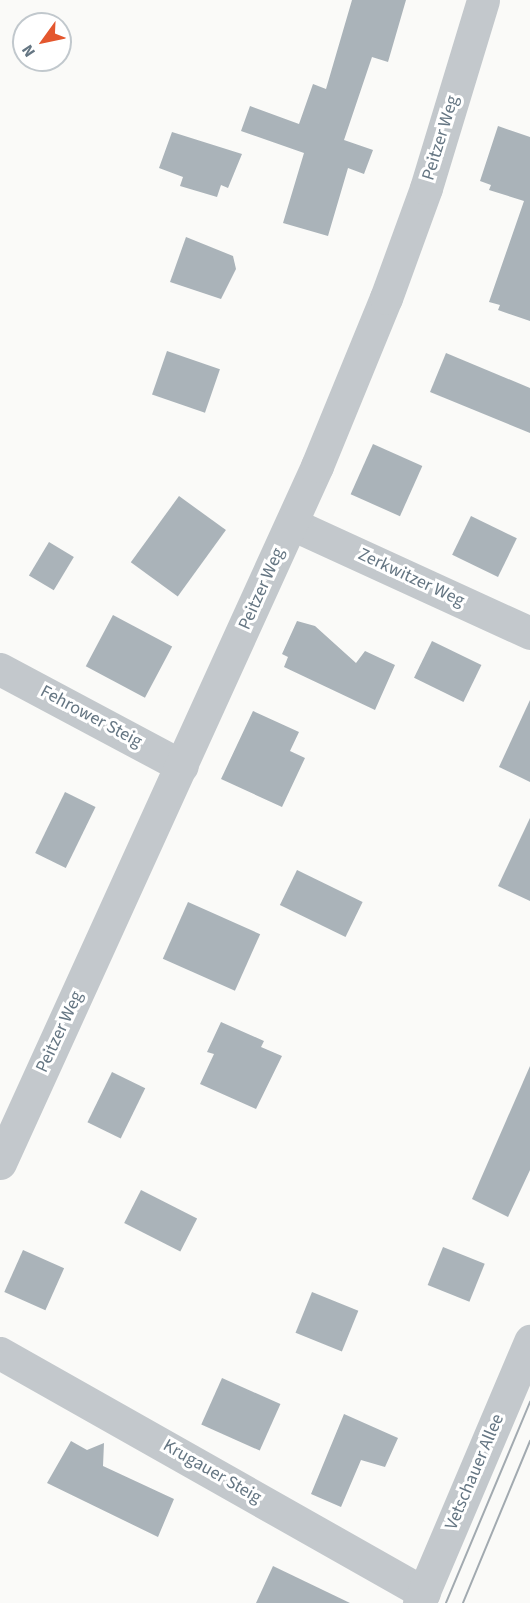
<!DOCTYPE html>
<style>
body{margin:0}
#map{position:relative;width:530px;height:1603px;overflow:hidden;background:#fafaf8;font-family:"Source Sans 3",sans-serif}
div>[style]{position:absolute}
.building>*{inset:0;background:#aab3b9;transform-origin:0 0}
.minor>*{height:33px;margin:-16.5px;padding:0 16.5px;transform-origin:16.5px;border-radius:16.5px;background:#c3c8cc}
.tram>*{height:1.5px;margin:-0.75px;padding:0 0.75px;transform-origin:0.75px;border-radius:0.75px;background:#a2aab0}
span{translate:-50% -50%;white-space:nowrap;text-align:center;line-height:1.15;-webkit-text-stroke:6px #fff;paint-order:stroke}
.street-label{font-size:18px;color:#657683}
.north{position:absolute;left:12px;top:12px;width:60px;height:60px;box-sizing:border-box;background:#fff;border:2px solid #c1c8cd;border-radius:50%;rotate:237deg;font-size:16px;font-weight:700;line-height:24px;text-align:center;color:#657683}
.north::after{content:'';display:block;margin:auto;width:21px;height:27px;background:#e4572e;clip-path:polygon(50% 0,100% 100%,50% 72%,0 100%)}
</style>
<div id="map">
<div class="building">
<i style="clip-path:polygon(352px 0,406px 0,388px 62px,372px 57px,344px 140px,373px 150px,364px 174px,348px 168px,328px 236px,283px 223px,304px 153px,241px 131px,250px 106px,299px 124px,313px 84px,326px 89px)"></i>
<i style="clip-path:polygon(498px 126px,530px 137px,530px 321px,498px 310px,500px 305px,489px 302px,524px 201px,489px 190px,491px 185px,480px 181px)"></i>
<i style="clip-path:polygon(172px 132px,242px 154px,228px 188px,221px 185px,217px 197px,180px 186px,183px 177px,159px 168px)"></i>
<i style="clip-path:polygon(186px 237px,233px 256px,236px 269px,221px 299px,170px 282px)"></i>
<i style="left:167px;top:351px;width:56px;height:46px;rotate:19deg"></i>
<i style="clip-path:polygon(446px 353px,530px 388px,530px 433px,430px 392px)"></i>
<i style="left:373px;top:444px;width:54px;height:55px;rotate:24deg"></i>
<i style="left:179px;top:496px;width:58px;height:82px;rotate:36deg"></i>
<i style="left:471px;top:516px;width:51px;height:43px;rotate:26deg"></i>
<i style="left:49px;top:542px;width:29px;height:39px;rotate:31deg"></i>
<i style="left:113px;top:615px;width:67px;height:58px;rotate:28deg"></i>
<i style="clip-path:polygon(297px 621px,315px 626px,356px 663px,365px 651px,395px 665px,375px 710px,284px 667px,288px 657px,282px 654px)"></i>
<i style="left:432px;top:641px;width:55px;height:41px;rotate:26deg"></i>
<i style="clip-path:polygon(530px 700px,530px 782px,499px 767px)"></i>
<i style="clip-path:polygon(253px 711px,299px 732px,290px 751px,305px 758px,282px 807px,221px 779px)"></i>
<i style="left:65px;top:792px;width:34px;height:68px;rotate:26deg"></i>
<i style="clip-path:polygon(530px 818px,530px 901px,498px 886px)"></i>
<i style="left:297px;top:870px;width:73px;height:39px;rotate:26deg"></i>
<i style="left:188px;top:902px;width:79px;height:62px;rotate:24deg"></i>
<i style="clip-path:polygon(221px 1022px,264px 1041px,261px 1047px,282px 1056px,256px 1109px,200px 1084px,214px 1054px,207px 1052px)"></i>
<i style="clip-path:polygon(530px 1066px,530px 1170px,508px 1217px,472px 1199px)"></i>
<i style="left:112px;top:1072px;width:37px;height:56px;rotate:26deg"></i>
<i style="left:141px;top:1190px;width:63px;height:37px;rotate:27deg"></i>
<i style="left:443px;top:1247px;width:45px;height:41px;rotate:22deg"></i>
<i style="left:23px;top:1250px;width:45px;height:46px;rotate:24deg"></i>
<i style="left:312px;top:1292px;width:50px;height:44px;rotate:22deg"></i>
<i style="left:222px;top:1378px;width:64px;height:51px;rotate:24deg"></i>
<i style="clip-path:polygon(344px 1414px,398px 1438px,385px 1467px,361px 1460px,341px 1507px,311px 1494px)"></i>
<i style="clip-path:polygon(71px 1441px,87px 1450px,104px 1443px,103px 1466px,174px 1499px,158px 1537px,47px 1483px)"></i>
<i style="clip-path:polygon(273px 1566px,350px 1603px,256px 1603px)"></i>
</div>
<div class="minor">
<i style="left:292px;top:524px;width:262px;rotate:24.6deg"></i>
<i style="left:0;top:669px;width:206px;rotate:28.1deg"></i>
<i style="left:0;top:1163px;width:766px;rotate:-65.54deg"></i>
<i style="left:317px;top:466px;width:182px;rotate:-67.7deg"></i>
<i style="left:386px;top:298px;width:117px;rotate:-70deg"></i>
<i style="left:426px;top:188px;width:196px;rotate:-73.1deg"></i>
<i style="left:0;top:1353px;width:487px;rotate:29.5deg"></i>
<i style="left:419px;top:1603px;width:285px;rotate:-67deg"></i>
</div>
<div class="tram">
<i style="left:446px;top:1603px;width:218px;rotate:-67.3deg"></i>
<i style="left:463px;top:1603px;width:175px;rotate:-67.5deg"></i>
</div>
<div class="street-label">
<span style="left:441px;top:138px;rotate:-73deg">Peitzer Weg</span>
<span style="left:411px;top:578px;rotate:25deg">Zerkwitzer Weg</span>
<span style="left:262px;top:589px;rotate:-66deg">Peitzer Weg</span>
<span style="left:91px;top:717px;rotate:28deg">Fehrower Steig</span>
<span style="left:60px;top:1032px;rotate:-65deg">Peitzer Weg</span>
<span style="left:212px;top:1472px;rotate:30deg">Krugauer Steig</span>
<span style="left:475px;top:1472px;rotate:-67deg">Vetschauer Allee</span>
</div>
<div class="north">N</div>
</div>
